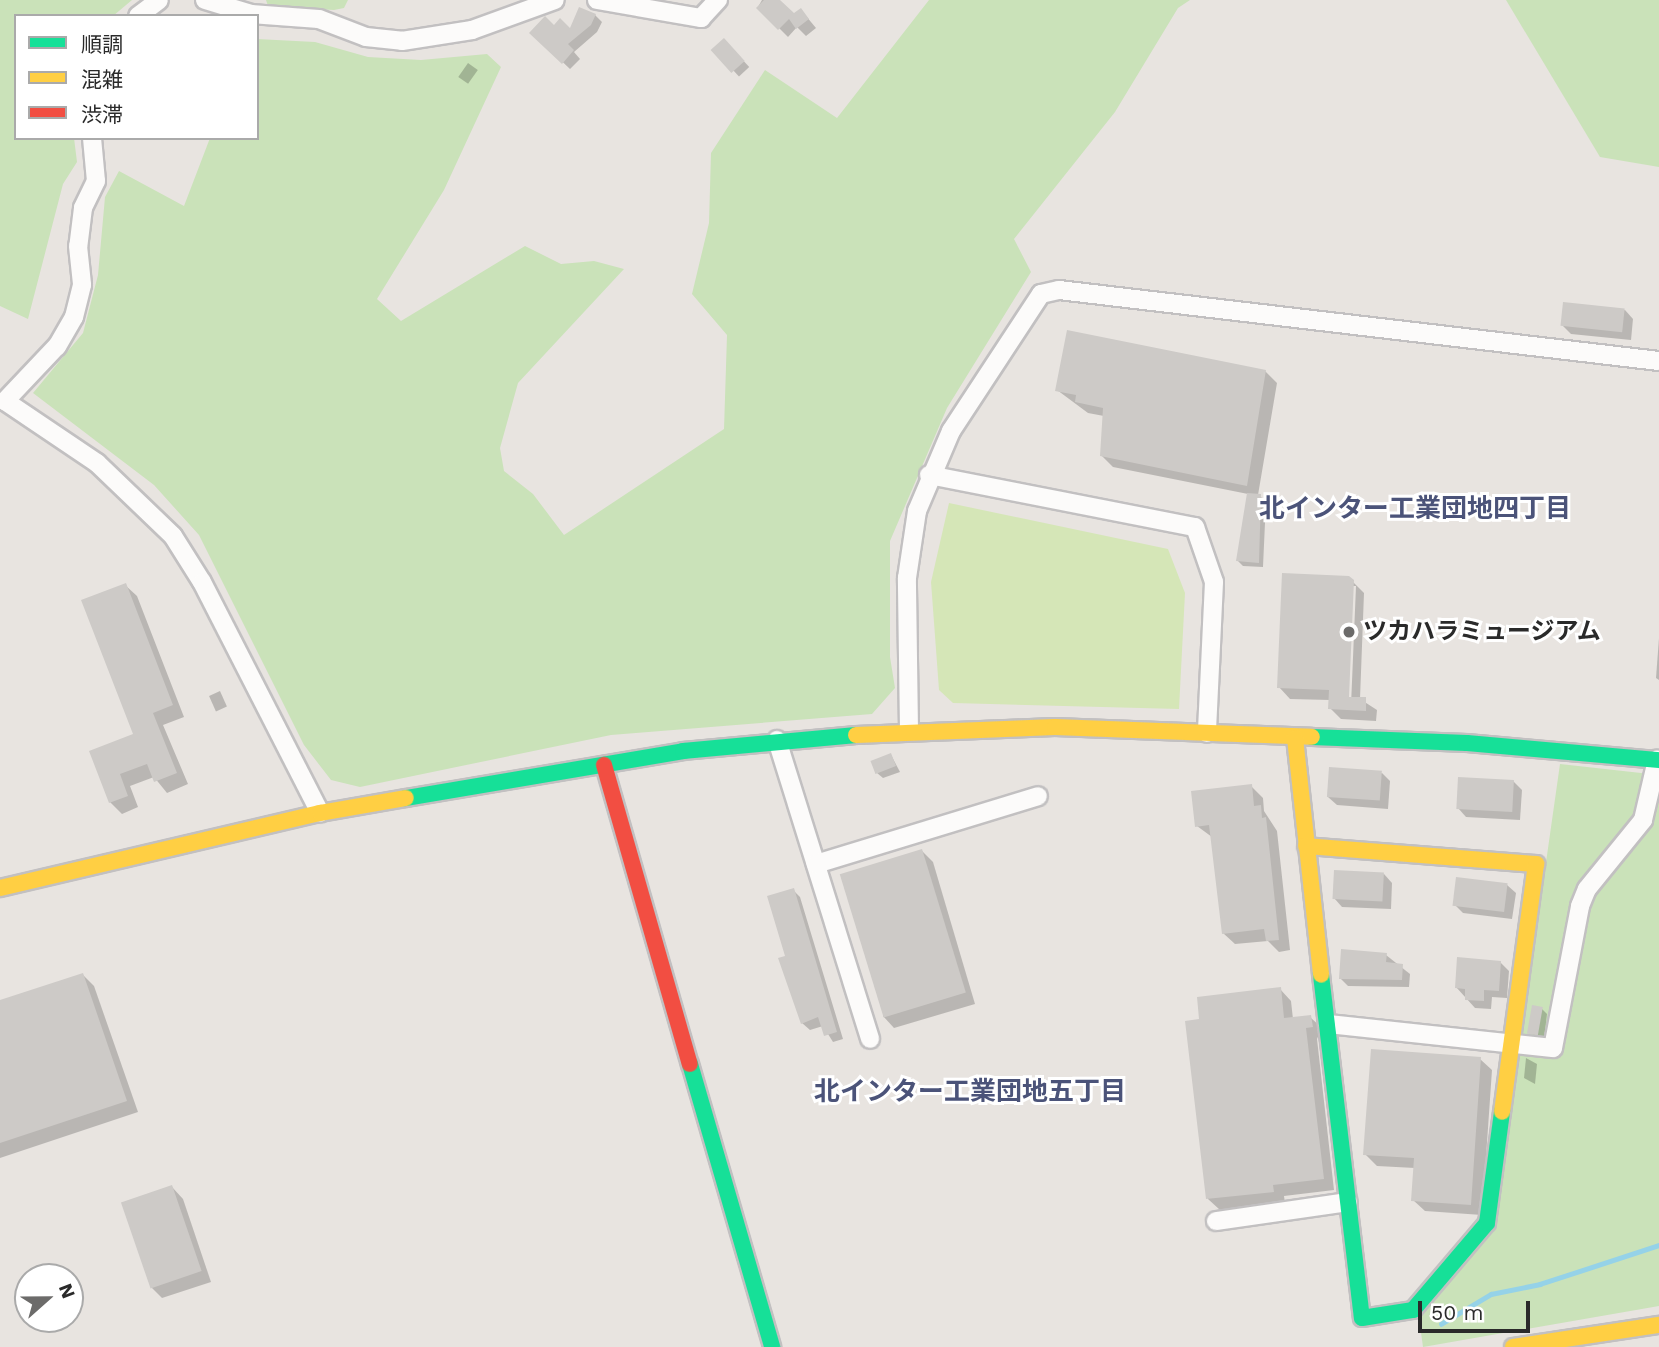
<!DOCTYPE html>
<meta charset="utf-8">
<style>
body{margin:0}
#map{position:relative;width:1659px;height:1347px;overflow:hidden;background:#e8e4e0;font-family:"Work Sans","Noto Sans JP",sans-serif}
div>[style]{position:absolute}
.green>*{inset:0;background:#cae2b9}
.pitch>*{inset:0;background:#d5e6b7}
.shadow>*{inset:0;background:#0003;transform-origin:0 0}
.stream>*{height:4.5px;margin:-2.25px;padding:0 2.25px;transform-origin:2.25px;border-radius:2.25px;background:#95d2e8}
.building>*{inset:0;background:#cdcac7;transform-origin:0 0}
.roads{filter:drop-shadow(2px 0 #c2c0c1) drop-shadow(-2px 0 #c2c0c1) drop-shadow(0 2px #c2c0c1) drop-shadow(0 -2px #c2c0c1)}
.street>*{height:18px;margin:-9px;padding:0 9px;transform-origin:9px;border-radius:9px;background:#fcfbfa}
.fast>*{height:16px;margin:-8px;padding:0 8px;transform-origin:8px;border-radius:8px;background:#16e098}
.slow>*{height:16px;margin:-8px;padding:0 8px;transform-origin:8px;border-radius:8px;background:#ffcf43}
.jam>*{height:16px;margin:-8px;padding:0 8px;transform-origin:8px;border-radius:8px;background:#f24e42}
.dots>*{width:19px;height:19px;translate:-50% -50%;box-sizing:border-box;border:4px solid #fff;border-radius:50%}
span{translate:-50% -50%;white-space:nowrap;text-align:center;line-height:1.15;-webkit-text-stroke:6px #fff;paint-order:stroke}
.poi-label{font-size:24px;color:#2a2a2a;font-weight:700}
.left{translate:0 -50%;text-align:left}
.neighbourhood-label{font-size:26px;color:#4b5379;font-weight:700}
.legend{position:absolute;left:14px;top:14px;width:245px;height:126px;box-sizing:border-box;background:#fff;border:2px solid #aaa;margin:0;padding:9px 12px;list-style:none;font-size:21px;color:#2a2a2a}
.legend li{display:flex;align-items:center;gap:14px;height:35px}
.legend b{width:35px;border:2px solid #aaa}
.north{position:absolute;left:14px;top:1263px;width:70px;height:70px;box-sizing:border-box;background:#fff;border:2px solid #aaa;border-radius:50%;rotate:69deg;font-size:19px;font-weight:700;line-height:28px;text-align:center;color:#2a2a2a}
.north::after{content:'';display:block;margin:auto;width:24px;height:32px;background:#6c6b6a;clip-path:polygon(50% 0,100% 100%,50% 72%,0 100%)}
.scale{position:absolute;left:1418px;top:1301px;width:112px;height:32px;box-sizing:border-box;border:4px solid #2a2a2a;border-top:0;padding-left:9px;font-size:21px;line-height:24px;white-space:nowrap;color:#2a2a2a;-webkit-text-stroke:5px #fff;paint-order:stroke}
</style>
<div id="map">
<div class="green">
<i style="clip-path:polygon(0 0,132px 0,113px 16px,16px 16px,16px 138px,74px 138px,77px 162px,63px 184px,28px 319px,0 306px)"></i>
<i style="clip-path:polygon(266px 0,348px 0,344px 8px,334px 10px,268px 6px)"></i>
<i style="clip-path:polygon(929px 0,1190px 0,1178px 8px,1115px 112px,1014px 239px,1031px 272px,947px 408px,890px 541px,890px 657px,895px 688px,872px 714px,611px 735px,360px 787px,331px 780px,304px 745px,199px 535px,154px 485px,33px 393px,83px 333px,98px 275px,105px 197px,119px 171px,184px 206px,210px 138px,257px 138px,257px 39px,315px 42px,368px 57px,421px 60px,487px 54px,501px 67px,444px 190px,377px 299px,401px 321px,525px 246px,561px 264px,594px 261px,624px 269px,518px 383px,500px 448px,504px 471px,533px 494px,564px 535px,724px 429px,727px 335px,692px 294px,709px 223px,711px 153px,765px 70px,837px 118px)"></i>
<i style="clip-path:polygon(1506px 0,1659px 0,1659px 167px,1600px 157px)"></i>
<i style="clip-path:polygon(1560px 764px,1659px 775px,1659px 1306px,1423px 1347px,1419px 1318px,1494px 1227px)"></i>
</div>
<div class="pitch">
<i style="clip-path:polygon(949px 503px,1168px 549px,1185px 593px,1179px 709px,953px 703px,939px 690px,931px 582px)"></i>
</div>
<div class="shadow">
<i style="clip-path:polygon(762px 0,778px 0,794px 16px,801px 10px,816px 28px,806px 36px,797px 27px,788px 37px,758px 7px)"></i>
<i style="clip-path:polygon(595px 15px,602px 22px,597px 32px,574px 52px,580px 59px,570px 69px,532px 33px,554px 27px,571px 31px)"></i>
<i style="left:724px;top:40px;width:37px;height:14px;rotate:47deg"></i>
<i style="left:468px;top:63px;width:12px;height:17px;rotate:35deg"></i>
<i style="clip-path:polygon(1625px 310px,1633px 319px,1631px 340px,1571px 334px,1563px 326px)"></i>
<i style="clip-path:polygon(1265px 371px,1277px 383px,1258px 495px,1266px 501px,1263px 567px,1243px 566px,1238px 561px,1248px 494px,1113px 467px,1102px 456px,1104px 416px,1088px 413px,1057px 390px)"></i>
<i style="clip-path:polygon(evenodd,1348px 577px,1364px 593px,1360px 699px,1377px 710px,1376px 721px,1341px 719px,1330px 708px,1330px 700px,1290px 699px,1279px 687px,1348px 577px,1352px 586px,1356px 586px,1351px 705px,1347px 705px,1352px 586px)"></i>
<i style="clip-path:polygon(125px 585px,137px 596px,184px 717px,163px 725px,188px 784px,167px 793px,154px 777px,130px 786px,138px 807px,122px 814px,110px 802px,92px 752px,136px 735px)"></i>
<i style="clip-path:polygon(1659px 638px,1659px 680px,1656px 678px)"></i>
<i style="left:220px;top:691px;width:17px;height:12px;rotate:66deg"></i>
<i style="clip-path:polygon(891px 755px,900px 772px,883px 778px,877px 773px)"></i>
<i style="clip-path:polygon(1382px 773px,1390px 781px,1388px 809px,1337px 805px,1328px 797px)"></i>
<i style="clip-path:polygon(1513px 781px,1522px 790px,1520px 820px,1466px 817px,1458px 808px)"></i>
<i style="clip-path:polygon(1251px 786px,1263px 798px,1264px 811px,1277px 831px,1290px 950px,1279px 952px,1268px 941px,1235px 944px,1223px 933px,1212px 837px,1197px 826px)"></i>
<i style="clip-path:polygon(922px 851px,933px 862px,975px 1004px,894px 1028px,883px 1016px)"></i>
<i style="clip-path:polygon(1384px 874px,1392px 883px,1391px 909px,1342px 907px,1334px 898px)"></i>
<i style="clip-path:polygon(1507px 885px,1516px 893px,1512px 919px,1463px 913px,1455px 905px)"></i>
<i style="clip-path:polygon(793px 890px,800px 897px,843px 1039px,833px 1042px,823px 1026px,810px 1030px,802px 1023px,787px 957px)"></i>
<i style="clip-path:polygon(1386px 955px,1410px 974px,1409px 987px,1348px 986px,1340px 978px)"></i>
<i style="clip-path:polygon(1500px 962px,1509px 971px,1507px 998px,1492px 997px,1491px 1009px,1475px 1008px,1456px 987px)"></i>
<i style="clip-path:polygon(83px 975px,94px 986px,138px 1112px,0 1158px,0 1002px)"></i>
<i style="clip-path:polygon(1280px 989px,1291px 1001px,1293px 1019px,1310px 1017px,1322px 1028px,1317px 1039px,1334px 1190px,1284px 1196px,1285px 1203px,1220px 1210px,1208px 1199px,1201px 1021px)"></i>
<i style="clip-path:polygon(1542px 1009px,1547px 1014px,1544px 1039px,1530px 1033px)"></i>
<i style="clip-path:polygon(1526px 1058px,1537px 1064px,1535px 1084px,1524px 1078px)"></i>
<i style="clip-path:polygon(1480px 1059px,1492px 1070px,1482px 1215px,1425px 1211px,1413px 1200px,1415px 1168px,1377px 1166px,1365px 1154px)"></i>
<i style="clip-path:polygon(172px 1187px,183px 1199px,211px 1282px,162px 1298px,151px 1287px)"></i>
</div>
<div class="stream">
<i style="left:1441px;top:1324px;width:58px;rotate:-31deg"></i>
<i style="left:1491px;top:1294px;width:50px;rotate:-11.5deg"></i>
<i style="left:1540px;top:1284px;width:125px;rotate:-18.1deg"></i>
</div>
<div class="building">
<i style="clip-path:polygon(764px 0,780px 0,794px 13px,801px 8px,809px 19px,796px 29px,789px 19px,778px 30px,756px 8px)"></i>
<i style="clip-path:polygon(579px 7px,596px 14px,591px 25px,568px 44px,574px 50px,562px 64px,529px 33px,545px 16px,554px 25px,560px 18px,570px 28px)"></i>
<i style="left:724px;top:38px;width:31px;height:18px;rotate:48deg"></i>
<i style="left:1563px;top:302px;width:62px;height:24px;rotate:6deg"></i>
<i style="clip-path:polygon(1067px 330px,1266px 370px,1247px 486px,1100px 456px,1103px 408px,1075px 402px,1076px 395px,1055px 391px)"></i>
<i style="clip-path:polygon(1247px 493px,1261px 494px,1259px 563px,1236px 561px)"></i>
<i style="clip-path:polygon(1282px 573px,1349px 576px,1354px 580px,1349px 697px,1366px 697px,1366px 711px,1328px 709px,1329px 690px,1277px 688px)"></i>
<i style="clip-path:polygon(126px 583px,173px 705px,153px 713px,177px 773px,154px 782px,147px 764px,120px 774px,128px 796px,109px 803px,89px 751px,133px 734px,81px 600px)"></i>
<i style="left:891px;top:753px;width:14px;height:22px;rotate:69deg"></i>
<i style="left:1329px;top:767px;width:53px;height:30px;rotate:4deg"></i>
<i style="left:1458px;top:777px;width:56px;height:32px;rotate:3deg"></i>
<i style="clip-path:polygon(1252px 784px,1254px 806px,1261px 805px,1262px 818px,1266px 817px,1279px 940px,1266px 941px,1264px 929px,1222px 934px,1209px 825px,1195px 827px,1191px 791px)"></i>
<i style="left:922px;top:849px;width:150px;height:86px;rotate:73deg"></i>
<i style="left:1334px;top:870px;width:50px;height:29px;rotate:3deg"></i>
<i style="left:1456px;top:877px;width:52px;height:29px;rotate:7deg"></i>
<i style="clip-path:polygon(794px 888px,837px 1032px,824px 1036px,818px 1017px,801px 1024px,778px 958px,785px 956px,767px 896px)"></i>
<i style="clip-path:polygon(1341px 949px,1387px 953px,1386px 962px,1403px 964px,1402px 980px,1339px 979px)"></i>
<i style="clip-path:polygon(1457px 957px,1501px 961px,1499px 991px,1484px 990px,1484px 1001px,1465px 1000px,1465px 989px,1455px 988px)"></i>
<i style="clip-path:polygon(83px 973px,127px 1101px,0 1143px,0 1000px)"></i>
<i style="clip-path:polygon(1281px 987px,1284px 1018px,1311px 1015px,1313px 1027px,1306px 1028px,1324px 1179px,1273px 1185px,1274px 1192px,1206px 1199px,1185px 1021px,1199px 1019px,1197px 997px)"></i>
<i style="left:1532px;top:1005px;width:11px;height:29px;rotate:10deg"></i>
<i style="clip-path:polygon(1371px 1049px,1481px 1057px,1471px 1205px,1411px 1201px,1414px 1158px,1363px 1155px)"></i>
<i style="left:172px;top:1185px;width:91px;height:54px;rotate:71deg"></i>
</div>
<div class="roads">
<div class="street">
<i style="left:205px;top:0;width:48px;rotate:16.9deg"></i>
<i style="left:251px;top:14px;width:68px;rotate:4.2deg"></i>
<i style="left:319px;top:19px;width:50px;rotate:21deg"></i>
<i style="left:366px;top:37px;width:36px;rotate:6deg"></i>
<i style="left:402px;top:41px;width:71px;rotate:-8.9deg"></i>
<i style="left:472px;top:30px;width:88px;rotate:-19.9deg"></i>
<i style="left:597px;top:0;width:106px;rotate:9.8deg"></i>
<i style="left:701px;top:18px;width:25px;rotate:-47deg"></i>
<i style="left:138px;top:16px;width:26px;rotate:-37deg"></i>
<i style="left:92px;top:138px;width:43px;rotate:84.7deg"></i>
<i style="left:96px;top:181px;width:30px;rotate:116deg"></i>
<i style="left:83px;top:208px;width:38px;rotate:97deg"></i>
<i style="left:78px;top:246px;width:39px;rotate:84deg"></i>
<i style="left:82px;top:285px;width:33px;rotate:104deg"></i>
<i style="left:74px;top:317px;width:34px;rotate:120deg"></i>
<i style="left:57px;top:346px;width:76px;rotate:133.4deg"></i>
<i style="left:5px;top:401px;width:111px;rotate:34deg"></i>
<i style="left:97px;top:463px;width:105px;rotate:43.8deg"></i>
<i style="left:173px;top:536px;width:54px;rotate:57.8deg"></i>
<i style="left:202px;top:582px;width:259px;rotate:62.9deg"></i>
<i style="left:929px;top:475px;width:271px;rotate:11.1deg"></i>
<i style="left:1195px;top:527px;width:58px;rotate:70.9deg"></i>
<i style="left:1214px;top:582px;width:151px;rotate:92.7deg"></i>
<i style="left:909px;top:730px;width:152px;rotate:-90.8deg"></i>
<i style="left:907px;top:578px;width:68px;rotate:-81.5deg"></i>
<i style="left:917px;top:511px;width:87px;rotate:-67deg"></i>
<i style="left:951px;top:431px;width:164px;rotate:-56.7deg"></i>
<i style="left:1041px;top:294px;width:18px;rotate:-13deg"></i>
<i style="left:1059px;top:290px;width:604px;rotate:6.75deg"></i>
<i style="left:777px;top:740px;width:313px;rotate:72.7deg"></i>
<i style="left:816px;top:864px;width:232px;rotate:-17deg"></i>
<i style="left:1328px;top:1024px;width:226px;rotate:6.1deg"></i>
<i style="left:1553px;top:1048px;width:145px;rotate:-79.2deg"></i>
<i style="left:1580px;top:906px;width:18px;rotate:-68deg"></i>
<i style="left:1587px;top:889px;width:89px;rotate:-50.9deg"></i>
<i style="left:1643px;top:820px;width:62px;rotate:-76.9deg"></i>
<i style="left:1216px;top:1221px;width:133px;rotate:-8.2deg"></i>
</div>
<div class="fast">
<i style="left:1312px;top:737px;width:155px;rotate:2.2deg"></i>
<i style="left:1467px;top:743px;width:193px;rotate:5.1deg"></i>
<i style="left:406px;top:798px;width:281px;rotate:-9.6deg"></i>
<i style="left:683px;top:751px;width:174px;rotate:-5.3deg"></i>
<i style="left:1321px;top:975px;width:345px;rotate:83.2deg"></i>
<i style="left:1362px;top:1318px;width:52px;rotate:-8.9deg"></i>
<i style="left:1413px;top:1310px;width:114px;rotate:-49.6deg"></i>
<i style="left:1487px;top:1223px;width:112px;rotate:-82.3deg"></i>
<i style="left:690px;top:1064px;width:295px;rotate:73.8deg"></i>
</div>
<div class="slow">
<i style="left:856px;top:735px;width:199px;rotate:-2.3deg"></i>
<i style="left:1055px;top:727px;width:257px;rotate:2.2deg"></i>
<i style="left:1295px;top:738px;width:238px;rotate:83.7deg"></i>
<i style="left:1306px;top:846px;width:231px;rotate:4.5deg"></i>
<i style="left:1536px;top:864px;width:250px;rotate:97.8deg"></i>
<i style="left:0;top:888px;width:329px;rotate:-13.2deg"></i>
<i style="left:320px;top:813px;width:87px;rotate:-9.9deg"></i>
<i style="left:1513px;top:1347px;width:148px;rotate:-8.6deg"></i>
</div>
<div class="jam">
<i style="left:604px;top:765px;width:311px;rotate:74deg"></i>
</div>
</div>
<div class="dots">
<i style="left:1349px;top:632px;background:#6c6b6a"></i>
</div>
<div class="poi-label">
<span class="left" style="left:1363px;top:632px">ツカハラミュージアム</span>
</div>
<div class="neighbourhood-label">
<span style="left:1415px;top:509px">北インター工業団地四丁目</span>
<span style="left:970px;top:1092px">北インター工業団地五丁目</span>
</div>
<ul class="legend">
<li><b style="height:9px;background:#16e098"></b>順調</li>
<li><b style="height:9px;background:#ffcf43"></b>混雑</li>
<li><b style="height:9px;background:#f24e42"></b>渋滞</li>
</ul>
<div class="north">N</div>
<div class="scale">50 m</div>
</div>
